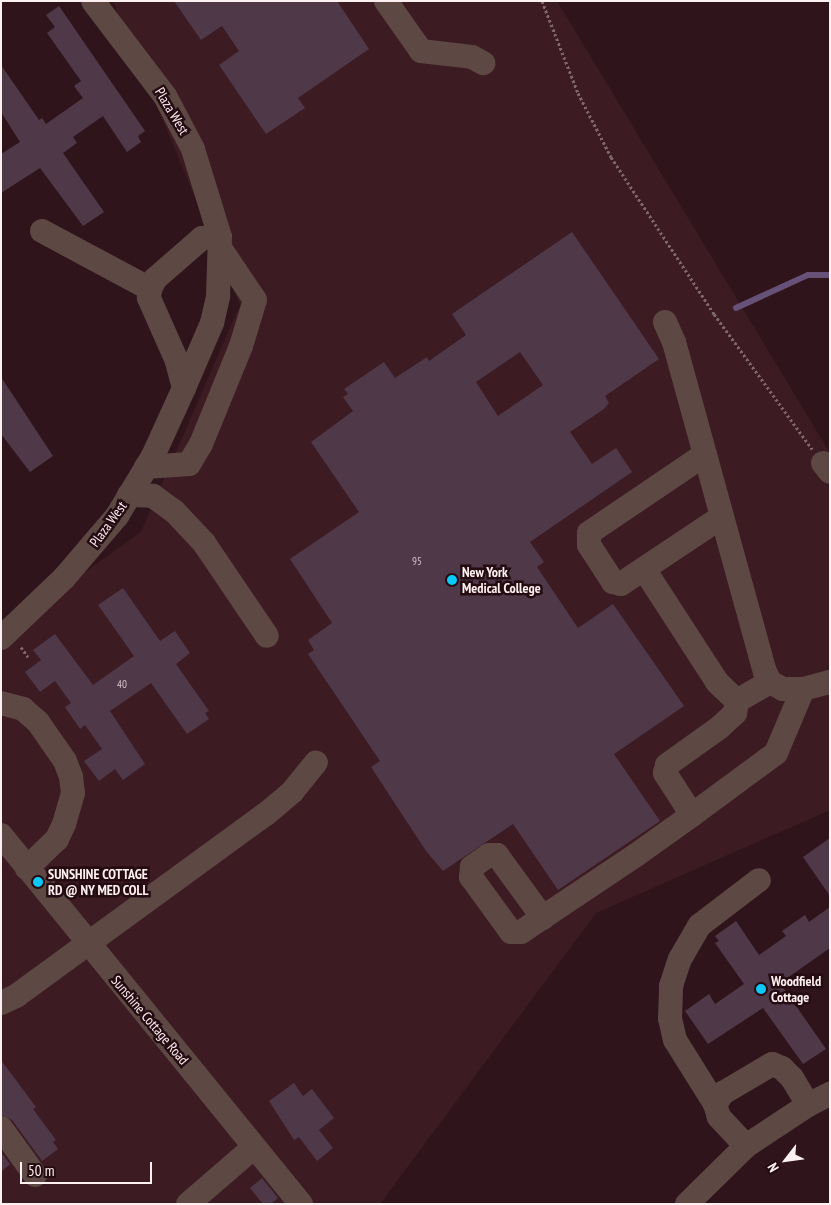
<!DOCTYPE html>
<style>
body{margin:0}
#map{position:relative;width:831px;height:1205px;overflow:hidden;background:#2f151b;font-family:"PT Sans Narrow",sans-serif}
div>[style]{position:absolute}
.built>*{inset:0;background:#3c1b23}
.stream>*{height:5.5px;margin:-2.75px;padding:0 2.75px;transform-origin:2.75px;border-radius:2.75px;background:#665178}
.building>*{inset:0;background:#4f3848}
.path>*{height:3px;margin-top:-1.5px;transform-origin:0;background:repeating-linear-gradient(90deg,#7e686d 0 2.5px,transparent 0 5px)}
.minor>*{height:24px;margin:-12px;padding:0 12px;transform-origin:12px;border-radius:12px;background:#5d4843}
.dots>*{width:14px;height:14px;translate:-50% -50%;box-sizing:border-box;border:2px solid #240c12;border-radius:50%}
span{translate:-50% -50%;white-space:nowrap;text-align:center;line-height:1.15;-webkit-text-stroke:5px #240c12;paint-order:stroke}
.number-label{font-size:11px;color:#d3c2c8}
.number-label span{-webkit-text-stroke-width:0}
.street-label{font-size:14px;color:#fff0f2}
.poi-label{font-size:14px;color:#fff0f2;font-weight:700}
.left{translate:0 -50%;text-align:left}
.frame{position:absolute;inset:0;border:2px solid #fff0f2;pointer-events:none}
.north{position:absolute;left:761px;top:1135px;width:50px;height:50px;-webkit-text-stroke:4px #240c12;paint-order:stroke;rotate:240deg;font-size:14px;font-weight:700;line-height:20px;text-align:center;color:#fff0f2}
.north::after{content:'';display:block;margin:auto;width:18px;height:22px;background:#fff0f2;clip-path:polygon(50% 0,100% 100%,50% 72%,0 100%)}
.scale{position:absolute;left:20px;top:1162px;width:132px;height:22px;box-sizing:border-box;border:2px solid #fff0f2;border-top:0;padding-left:6px;font-size:15px;line-height:18px;white-space:nowrap;color:#fff0f2;-webkit-text-stroke:4px #240c12;paint-order:stroke}
</style>
<div id="map">
<div class="built">
<i style="clip-path:polygon(113px 1px,557px 1px,830px 453px,830px 810px,596px 913px,380px 1204px,1px 1204px,1px 632px,141px 532px,240px 305px)"></i>
</div>
<div class="stream">
<i style="left:736px;top:308px;width:79px;rotate:-24.6deg"></i>
<i style="left:808px;top:275px;width:22px"></i>
</div>
<div class="building">
<i style="clip-path:polygon(174px 1px,337px 1px,369px 49px,298px 98px,305px 108px,266px 134px,219px 65px,239px 51px,222px 26px,201px 40px)"></i>
<i style="clip-path:polygon(59px 6px,145px 131px,138px 136px,141px 142px,127px 152px,103px 116px,73px 137px,77px 143px,63px 153px,104px 212px,83px 226px,40px 168px,1px 193px,1px 154px,20px 142px,1px 112px,1px 65px,39px 120px,42px 118px,46px 124px,83px 98px,74px 86px,81px 81px,47px 33px,55px 27px,46px 15px)"></i>
<i style="clip-path:polygon(evenodd,572px 232px,659px 359px,605px 396px,609px 403px,604px 409px,570px 432px,592px 464px,616px 448px,632px 472px,530px 542px,544px 562px,537px 567px,578px 628px,613px 604px,684px 706px,614px 754px,660px 821px,558px 890px,513px 824px,443px 871px,426px 851px,371px 767px,380px 761px,308px 654px,314px 650px,308px 640px,332px 623px,290px 559px,359px 512px,311px 442px,353px 411px,343px 397px,348px 394px,344px 389px,384px 362px,395px 378px,427px 357px,429px 361px,466px 335px,452px 314px,572px 232px,520px 352px,543px 385px,498px 416px,476px 382px,520px 352px)"></i>
<i style="clip-path:polygon(1px 377px,53px 456px,30px 472px,1px 434px)"></i>
<i style="clip-path:polygon(123px 588px,160px 641px,175px 631px,190px 653px,176px 664px,209px 711px,205px 713px,209px 719px,187px 734px,151px 683px,110px 711px,145px 764px,123px 780px,115px 769px,99px 781px,84px 761px,102px 749px,85px 725px,80px 729px,65px 707px,71px 703px,55px 681px,40px 692px,25px 672px,41px 660px,33px 650px,55px 634px,93px 685px,134px 656px,98px 605px)"></i>
<i style="clip-path:polygon(830px 838px,830px 896px,803px 857px)"></i>
<i style="clip-path:polygon(830px 907px,830px 948px,780px 983px,826px 1049px,803px 1064px,763px 1008px,708px 1044px,685px 1011px,709px 994px,715px 1004px,744px 984px,715px 943px,719px 941px,715px 936px,736px 921px,759px 955px,786px 936px,782px 931px,805px 915px,809px 922px)"></i>
<i style="clip-path:polygon(1px 1060px,36px 1107px,33px 1109px,56px 1140px,53px 1142px,58px 1149px,42px 1161px,12px 1120px,1px 1115px)"></i>
<i style="clip-path:polygon(294px 1083px,303px 1096px,312px 1089px,334px 1118px,319px 1130px,333px 1148px,317px 1161px,299px 1137px,294px 1140px,269px 1101px)"></i>
<i style="clip-path:polygon(1px 1152px,10px 1164px,1px 1172px)"></i>
<i style="clip-path:polygon(262px 1178px,278px 1198px,271px 1204px,263px 1204px,250px 1188px)"></i>
</div>
<div class="path">
<i style="left:542px;top:1px;width:99px;rotate:68.6deg"></i>
<i style="left:578px;top:93px;width:72px;rotate:62.7deg"></i>
<i style="left:611px;top:157px;width:188px;rotate:56.7deg"></i>
<i style="left:714px;top:314px;width:167px;rotate:54deg"></i>
<i style="left:21px;top:647px;width:12px;rotate:55deg"></i>
</div>
<div class="minor">
<i style="left:386px;top:1px;width:61px;rotate:55deg"></i>
<i style="left:421px;top:51px;width:51px;rotate:6.7deg"></i>
<i style="left:472px;top:57px;width:13px;rotate:29deg"></i>
<i style="left:42px;top:231px;width:123px;rotate:28.2deg"></i>
<i style="left:665px;top:322px;width:22px;rotate:66deg"></i>
<i style="left:674px;top:342px;width:342px;rotate:74.6deg"></i>
<i style="left:765px;top:672px;width:11px;rotate:63deg"></i>
<i style="left:770px;top:682px;width:15px;rotate:28deg"></i>
<i style="left:783px;top:689px;width:20px"></i>
<i style="left:803px;top:689px;width:28px;rotate:-15deg"></i>
<i style="left:184px;top:388px;width:30px;rotate:-105deg"></i>
<i style="left:176px;top:359px;width:67px;rotate:-113.9deg"></i>
<i style="left:149px;top:298px;width:9px;rotate:-84deg"></i>
<i style="left:150px;top:289px;width:11px;rotate:-63deg"></i>
<i style="left:155px;top:279px;width:62px;rotate:-41.1deg"></i>
<i style="left:202px;top:238px;width:18px;rotate:-3deg"></i>
<i style="left:704px;top:455px;width:139px;rotate:145.9deg"></i>
<i style="left:589px;top:533px;width:12px;rotate:90deg"></i>
<i style="left:589px;top:545px;width:44px;rotate:57deg"></i>
<i style="left:613px;top:582px;width:8px;rotate:14deg"></i>
<i style="left:621px;top:584px;width:119px;rotate:-33.7deg"></i>
<i style="left:823px;top:463px;width:11px;rotate:52deg"></i>
<i style="left:146px;top:467px;width:43px;rotate:-4deg"></i>
<i style="left:189px;top:464px;width:23px;rotate:-59deg"></i>
<i style="left:201px;top:444px;width:106px;rotate:-67.8deg"></i>
<i style="left:241px;top:346px;width:48px;rotate:-73.1deg"></i>
<i style="left:255px;top:300px;width:63px;rotate:-123.9deg"></i>
<i style="left:129px;top:495px;width:24px;rotate:2deg"></i>
<i style="left:153px;top:496px;width:26px;rotate:36deg"></i>
<i style="left:174px;top:511px;width:44px;rotate:46.8deg"></i>
<i style="left:204px;top:543px;width:112px;rotate:55.9deg"></i>
<i style="left:644px;top:569px;width:135px;rotate:57.1deg"></i>
<i style="left:717px;top:682px;width:28px;rotate:44deg"></i>
<i style="left:737px;top:701px;width:38px;rotate:-30deg"></i>
<i style="left:1px;top:638px;width:87px;rotate:-43.6deg"></i>
<i style="left:64px;top:578px;width:82px;rotate:-49.5deg"></i>
<i style="left:117px;top:516px;width:70px;rotate:-59deg"></i>
<i style="left:153px;top:456px;width:75px;rotate:-65.5deg"></i>
<i style="left:184px;top:388px;width:71px;rotate:-66.7deg"></i>
<i style="left:212px;top:323px;width:28px;rotate:-77deg"></i>
<i style="left:218px;top:296px;width:59px;rotate:-88.1deg"></i>
<i style="left:220px;top:237px;width:92px;rotate:-107.1deg"></i>
<i style="left:193px;top:149px;width:60px;rotate:-117.8deg"></i>
<i style="left:165px;top:96px;width:119px;rotate:-127.2deg"></i>
<i style="left:1px;top:703px;width:23px;rotate:15deg"></i>
<i style="left:23px;top:709px;width:20px;rotate:41deg"></i>
<i style="left:38px;top:722px;width:47px;rotate:55.3deg"></i>
<i style="left:65px;top:761px;width:17px;rotate:69deg"></i>
<i style="left:71px;top:777px;width:16px;rotate:83deg"></i>
<i style="left:73px;top:793px;width:32px;rotate:106deg"></i>
<i style="left:64px;top:824px;width:17px;rotate:115deg"></i>
<i style="left:57px;top:839px;width:42px;rotate:136deg"></i>
<i style="left:692px;top:815px;width:104px;rotate:-36.4deg"></i>
<i style="left:776px;top:753px;width:69px;rotate:-67.1deg"></i>
<i style="left:1px;top:835px;width:476px;rotate:50.9deg"></i>
<i style="left:543px;top:918px;width:78px;rotate:-126.1deg"></i>
<i style="left:497px;top:855px;width:8px;rotate:180deg"></i>
<i style="left:489px;top:855px;width:21px;rotate:145deg"></i>
<i style="left:472px;top:867px;width:10px;rotate:96deg"></i>
<i style="left:471px;top:877px;width:68px;rotate:54deg"></i>
<i style="left:511px;top:932px;width:10px"></i>
<i style="left:521px;top:932px;width:138px;rotate:-33.8deg"></i>
<i style="left:636px;top:855px;width:69px;rotate:-35.5deg"></i>
<i style="left:692px;top:815px;width:50px;rotate:-122.7deg"></i>
<i style="left:665px;top:773px;width:8px;rotate:-76deg"></i>
<i style="left:667px;top:765px;width:65px;rotate:-35.6deg"></i>
<i style="left:720px;top:727px;width:21px;rotate:-43deg"></i>
<i style="left:735px;top:713px;width:12px;rotate:-81deg"></i>
<i style="left:1px;top:1003px;width:17px;rotate:-25deg"></i>
<i style="left:16px;top:996px;width:309px;rotate:-36.1deg"></i>
<i style="left:266px;top:814px;width:34px;rotate:-40deg"></i>
<i style="left:292px;top:792px;width:38px;rotate:-51deg"></i>
<i style="left:715px;top:1104px;width:75px;rotate:-122deg"></i>
<i style="left:675px;top:1040px;width:22px;rotate:-103deg"></i>
<i style="left:670px;top:1019px;width:33px;rotate:-88deg"></i>
<i style="left:671px;top:986px;width:28px;rotate:-72deg"></i>
<i style="left:680px;top:959px;width:39px;rotate:-60deg"></i>
<i style="left:700px;top:925px;width:74px;rotate:-37.3deg"></i>
<i style="left:1px;top:1128px;width:58px;rotate:54.1deg"></i>
<i style="left:746px;top:1146px;width:40px;rotate:-133deg"></i>
<i style="left:719px;top:1117px;width:14px;rotate:-107deg"></i>
<i style="left:715px;top:1104px;width:14px;rotate:-54deg"></i>
<i style="left:723px;top:1093px;width:57px;rotate:-30.6deg"></i>
<i style="left:772px;top:1064px;width:11px;rotate:22deg"></i>
<i style="left:782px;top:1068px;width:14px;rotate:45deg"></i>
<i style="left:792px;top:1078px;width:31px;rotate:59deg"></i>
<i style="left:188px;top:1204px;width:87px;rotate:-40.8deg"></i>
<i style="left:687px;top:1204px;width:83px;rotate:-44.5deg"></i>
<i style="left:746px;top:1146px;width:74px;rotate:-33.5deg"></i>
<i style="left:808px;top:1105px;width:25px;rotate:-27deg"></i>
</div>
<div class="dots">
<i style="left:452px;top:580px;background:#0bcafa"></i>
<i style="left:38px;top:882px;background:#0bcafa"></i>
<i style="left:761px;top:989px;background:#0bcafa"></i>
</div>
<div class="number-label">
<span style="left:417px;top:561px">95</span>
<span style="left:122px;top:684px">40</span>
</div>
<div class="street-label">
<span style="left:172px;top:111px;rotate:59deg">Plaza West</span>
<span style="left:108px;top:524px;rotate:-54deg">Plaza West</span>
<span style="left:150px;top:1020px;rotate:50deg">Sunshine Cottage Road</span>
</div>
<div class="poi-label">
<span class="left" style="left:462px;top:580px">New York<br>Medical College</span>
<span class="left" style="left:48px;top:882px">SUNSHINE COTTAGE<br>RD @ NY MED COLL</span>
<span class="left" style="left:771px;top:989px">Woodfield<br>Cottage</span>
</div>
<div class="frame"></div>
<div class="north">N</div>
<div class="scale">50 m</div>
</div>
